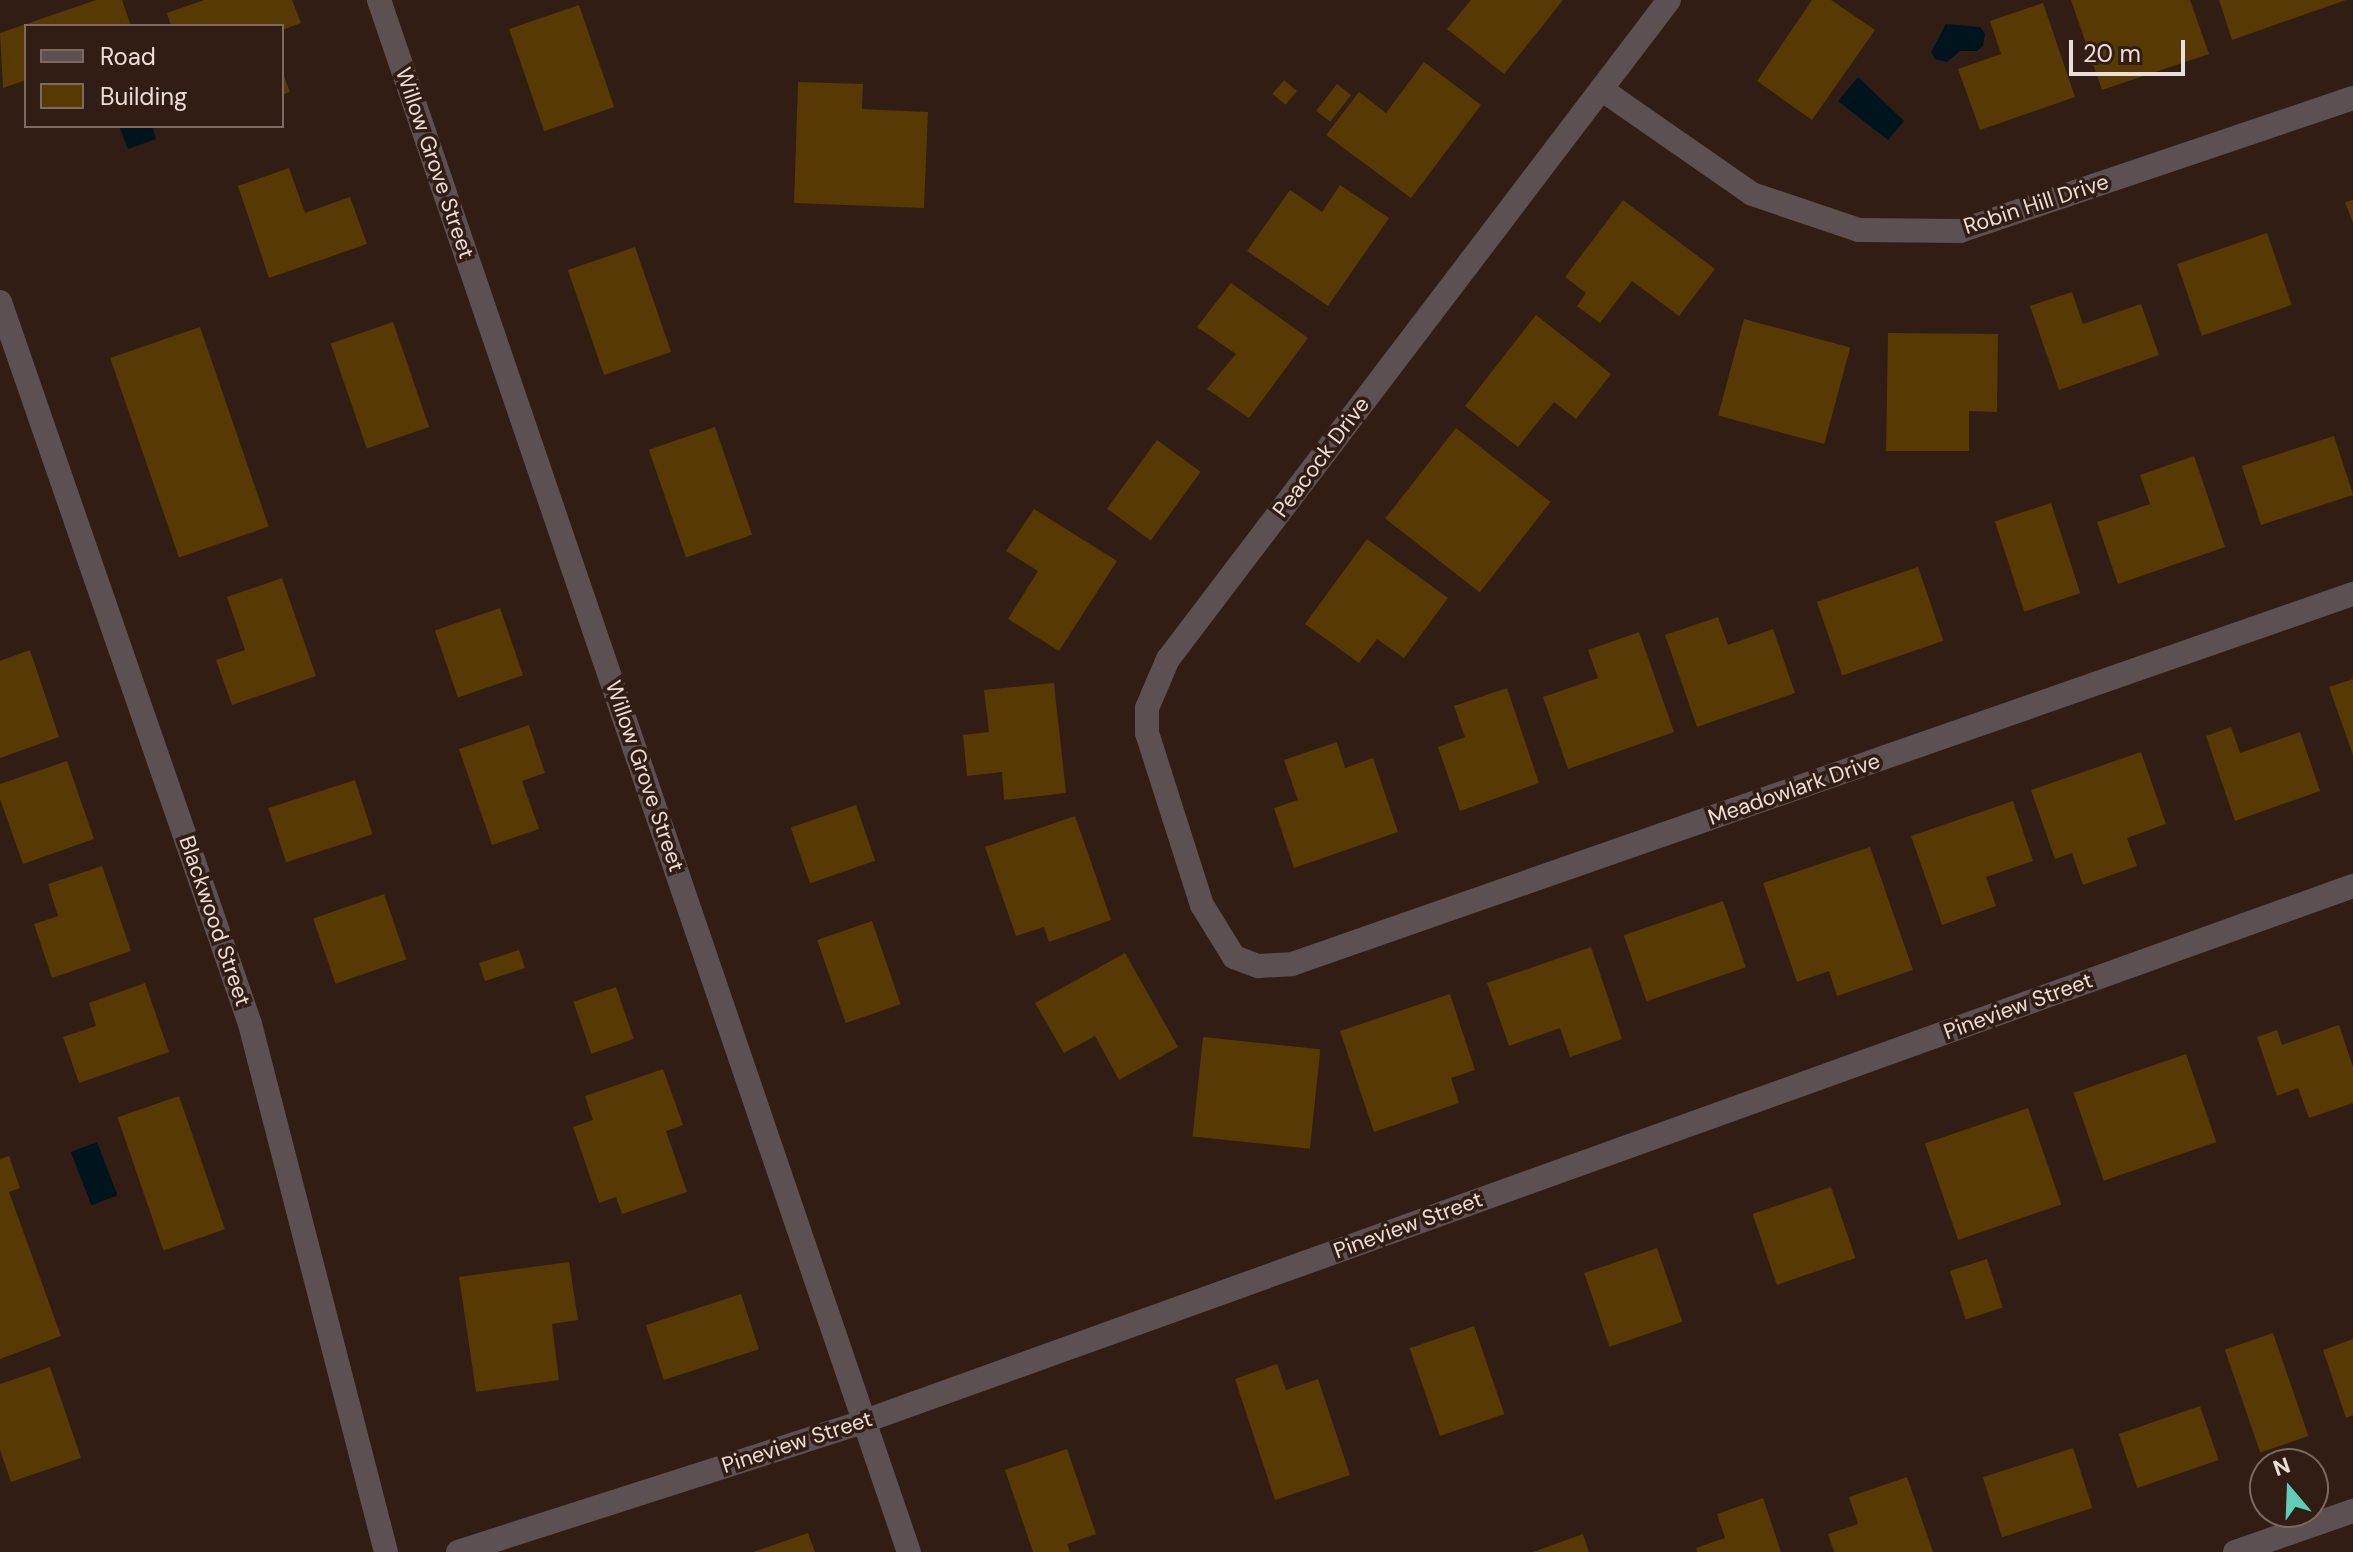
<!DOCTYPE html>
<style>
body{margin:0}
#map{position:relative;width:2353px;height:1552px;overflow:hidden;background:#311d14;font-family:"DM Sans",sans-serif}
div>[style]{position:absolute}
.water>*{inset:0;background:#00141e;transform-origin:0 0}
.building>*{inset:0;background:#573903;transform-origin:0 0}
.minor>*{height:24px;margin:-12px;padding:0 12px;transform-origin:12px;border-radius:12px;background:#5c5053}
span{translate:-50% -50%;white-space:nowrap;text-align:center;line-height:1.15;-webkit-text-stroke:7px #311d14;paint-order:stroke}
.street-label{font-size:22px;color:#ebddd7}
.legend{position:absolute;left:24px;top:24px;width:260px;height:104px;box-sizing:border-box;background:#311d14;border:2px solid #7b6a62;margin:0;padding:10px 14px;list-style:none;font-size:24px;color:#ebddd7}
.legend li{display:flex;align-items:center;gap:16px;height:40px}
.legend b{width:40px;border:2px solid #7b6a62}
.north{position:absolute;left:2249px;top:1448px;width:80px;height:80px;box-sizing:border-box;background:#311d14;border:2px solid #7b6a62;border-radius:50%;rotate:341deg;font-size:22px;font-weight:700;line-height:32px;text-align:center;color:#ebddd7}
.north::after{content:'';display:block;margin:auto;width:28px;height:36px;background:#5eceb7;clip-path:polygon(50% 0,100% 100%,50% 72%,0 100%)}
.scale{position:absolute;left:2069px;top:40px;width:116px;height:36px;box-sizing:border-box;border:4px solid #ebddd7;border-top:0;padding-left:10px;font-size:24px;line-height:28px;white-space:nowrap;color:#ebddd7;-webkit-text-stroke:6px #311d14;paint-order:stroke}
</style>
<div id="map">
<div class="water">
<i style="clip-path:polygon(1946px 24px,1980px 27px,1985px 34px,1983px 46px,1977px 51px,1960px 51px,1947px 62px,1935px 59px,1931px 52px)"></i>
<i style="clip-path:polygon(1858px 77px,1904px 121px,1888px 140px,1838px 101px)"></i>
<i style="clip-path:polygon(119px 126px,152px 126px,156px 139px,128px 149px)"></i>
<i style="left:97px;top:1142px;width:57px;height:28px;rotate:69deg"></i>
</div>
<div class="building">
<i style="clip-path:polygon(96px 0,122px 0,131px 26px,26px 26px,26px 80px,3px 88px,0 33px)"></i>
<i style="clip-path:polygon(204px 0,292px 0,301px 23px,282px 30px,171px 26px,167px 13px)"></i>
<i style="clip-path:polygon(1471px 0,1563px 0,1504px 74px,1447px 29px)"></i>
<i style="clip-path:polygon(1812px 0,1831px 0,1875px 30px,1812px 120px,1757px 81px)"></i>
<i style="clip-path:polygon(2071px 0,2190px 0,2209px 54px,2102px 90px)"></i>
<i style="clip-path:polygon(2219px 0,2346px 0,2232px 40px)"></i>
<i style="clip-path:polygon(2043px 3px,2075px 97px,1980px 130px,1958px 69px,2001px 54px,1990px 21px)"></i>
<i style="left:579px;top:5px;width:108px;height:74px;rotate:71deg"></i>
<i style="clip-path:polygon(1424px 62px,1481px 105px,1411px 198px,1326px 135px,1359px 92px,1386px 113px)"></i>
<i style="clip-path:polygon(282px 71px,290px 92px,282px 95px)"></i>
<i style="left:1284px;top:80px;width:17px;height:18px;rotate:40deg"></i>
<i style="clip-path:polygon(798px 82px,863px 84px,862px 109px,928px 112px,924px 208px,794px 203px)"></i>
<i style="left:1337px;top:84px;width:18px;height:34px;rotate:38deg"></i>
<i style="clip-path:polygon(289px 168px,305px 213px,350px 197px,367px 244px,269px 278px,238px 186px)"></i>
<i style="clip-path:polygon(1340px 185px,1389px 218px,1328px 306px,1247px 251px,1290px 190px,1322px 212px)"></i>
<i style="clip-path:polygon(1623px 200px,1715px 269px,1679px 316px,1632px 281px,1600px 323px,1577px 306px,1586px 293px,1565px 277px)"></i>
<i style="clip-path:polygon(2353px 200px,2353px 223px,2345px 202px)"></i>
<i style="left:2267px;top:233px;width:76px;height:95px;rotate:71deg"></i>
<i style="left:635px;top:247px;width:111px;height:71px;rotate:71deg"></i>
<i style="clip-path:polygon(1231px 283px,1308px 338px,1249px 418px,1207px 389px,1236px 354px,1197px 327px)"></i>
<i style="clip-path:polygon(2072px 292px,2083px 324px,2141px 304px,2159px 355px,2059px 390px,2030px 306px)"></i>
<i style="clip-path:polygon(1536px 315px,1611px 374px,1576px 419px,1554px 402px,1518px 447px,1465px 406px)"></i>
<i style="left:1744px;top:319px;width:110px;height:100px;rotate:15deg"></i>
<i style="left:393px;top:322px;width:111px;height:66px;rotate:71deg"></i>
<i style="left:200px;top:327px;width:211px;height:95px;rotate:71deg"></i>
<i style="clip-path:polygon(1888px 333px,1998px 334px,1997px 412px,1969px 411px,1969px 451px,1886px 451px)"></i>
<i style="left:715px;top:427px;width:114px;height:70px;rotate:71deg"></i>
<i style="left:1456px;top:428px;width:120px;height:115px;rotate:38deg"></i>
<i style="left:2334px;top:436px;width:62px;height:97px;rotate:72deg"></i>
<i style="left:1157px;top:440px;width:54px;height:85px;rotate:36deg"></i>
<i style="clip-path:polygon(2194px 456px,2225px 547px,2118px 584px,2097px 522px,2150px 504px,2140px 475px)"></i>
<i style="left:2051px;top:503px;width:95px;height:59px;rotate:72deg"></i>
<i style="clip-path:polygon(1034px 509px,1117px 561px,1059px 651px,1008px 619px,1038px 571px,1006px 551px)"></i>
<i style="clip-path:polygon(1367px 539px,1448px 598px,1404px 658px,1377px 639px,1359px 663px,1305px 624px)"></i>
<i style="left:1918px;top:567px;width:78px;height:107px;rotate:71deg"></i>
<i style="clip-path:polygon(282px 578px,316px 676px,232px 705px,216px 660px,245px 650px,227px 597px)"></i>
<i style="left:500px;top:608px;width:71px;height:69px;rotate:71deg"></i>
<i style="clip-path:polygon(1718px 617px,1728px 645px,1773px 629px,1795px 693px,1697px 727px,1665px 635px)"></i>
<i style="clip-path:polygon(1639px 632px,1674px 732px,1568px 769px,1543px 697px,1598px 678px,1588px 650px)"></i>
<i style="clip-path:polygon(30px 650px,59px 737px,0 758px,0 661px)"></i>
<i style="clip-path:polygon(2353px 679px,2353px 755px,2329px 687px)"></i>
<i style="clip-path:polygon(1054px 683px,1066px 793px,1004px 800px,1002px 772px,967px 776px,963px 735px,989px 732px,984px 690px)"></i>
<i style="clip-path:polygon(1507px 688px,1539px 783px,1460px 811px,1438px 747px,1465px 737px,1454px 706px)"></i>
<i style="clip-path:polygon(529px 725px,545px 773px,522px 781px,539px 829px,492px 845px,459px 749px)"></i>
<i style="clip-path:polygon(2231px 727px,2240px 753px,2300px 732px,2320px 791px,2235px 821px,2206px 736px)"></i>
<i style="clip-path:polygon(1337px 742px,1345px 768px,1373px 758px,1398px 832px,1294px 868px,1274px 808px,1298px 800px,1284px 760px)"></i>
<i style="clip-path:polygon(2141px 752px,2166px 824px,2127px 838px,2137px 866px,2083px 885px,2072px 853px,2055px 859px,2031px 790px)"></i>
<i style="clip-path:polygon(67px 761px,94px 839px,23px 864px,0 799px,0 784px)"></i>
<i style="left:355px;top:780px;width:57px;height:91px;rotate:72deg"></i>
<i style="clip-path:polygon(2013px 801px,2033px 861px,1986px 877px,1996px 906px,1942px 925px,1911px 836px)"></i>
<i style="left:856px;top:805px;width:59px;height:69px;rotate:71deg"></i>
<i style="clip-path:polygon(1075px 816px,1111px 920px,1049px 942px,1044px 927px,1016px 936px,985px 847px)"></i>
<i style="clip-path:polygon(1870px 847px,1913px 970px,1837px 996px,1829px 971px,1797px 982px,1763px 883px)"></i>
<i style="clip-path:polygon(102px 866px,131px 951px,52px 978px,34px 924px,58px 916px,48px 884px)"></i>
<i style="left:384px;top:894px;width:69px;height:75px;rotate:71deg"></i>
<i style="left:1723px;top:901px;width:70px;height:105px;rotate:71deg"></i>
<i style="left:872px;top:921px;width:88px;height:58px;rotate:71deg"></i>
<i style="clip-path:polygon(1591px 947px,1622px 1039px,1570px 1057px,1560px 1028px,1509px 1046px,1487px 983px)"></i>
<i style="left:519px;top:950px;width:19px;height:42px;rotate:72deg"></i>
<i style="clip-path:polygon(1125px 953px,1178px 1047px,1119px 1080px,1095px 1036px,1064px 1053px,1035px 1003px)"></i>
<i style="clip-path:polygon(145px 983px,169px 1052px,79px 1083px,63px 1037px,96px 1026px,89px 1003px)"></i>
<i style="left:616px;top:987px;width:55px;height:45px;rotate:71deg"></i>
<i style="clip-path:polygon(1450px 994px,1475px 1070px,1451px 1078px,1459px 1103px,1374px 1132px,1340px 1031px)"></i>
<i style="clip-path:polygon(2339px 1025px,2353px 1067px,2353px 1103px,2309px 1118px,2298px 1088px,2277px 1096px,2257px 1037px,2277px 1030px,2282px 1045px)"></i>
<i style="left:1203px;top:1037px;width:118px;height:100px;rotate:6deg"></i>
<i style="left:2186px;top:1054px;width:93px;height:119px;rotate:71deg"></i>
<i style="clip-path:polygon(663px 1069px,683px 1125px,666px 1131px,687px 1192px,622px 1214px,616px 1197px,599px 1203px,573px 1127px,593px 1120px,585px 1096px)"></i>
<i style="left:179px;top:1096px;width:141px;height:65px;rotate:71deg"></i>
<i style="left:2028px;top:1108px;width:102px;height:109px;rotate:71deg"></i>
<i style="clip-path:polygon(9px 1156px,20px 1188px,9px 1192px,61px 1336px,0 1359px,0 1159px)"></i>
<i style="left:1831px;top:1187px;width:75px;height:83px;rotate:71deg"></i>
<i style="left:1657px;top:1248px;width:78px;height:77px;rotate:71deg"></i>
<i style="left:1987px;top:1259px;width:51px;height:39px;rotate:72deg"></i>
<i style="clip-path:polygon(569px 1262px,578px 1320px,552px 1324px,559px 1380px,476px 1392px,459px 1277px)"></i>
<i style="left:741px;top:1294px;width:58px;height:100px;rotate:72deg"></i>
<i style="left:1474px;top:1326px;width:93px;height:68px;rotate:71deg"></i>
<i style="left:2273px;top:1333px;width:109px;height:51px;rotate:71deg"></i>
<i style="clip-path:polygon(2353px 1339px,2353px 1415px,2346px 1418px,2323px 1350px)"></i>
<i style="clip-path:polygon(1277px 1364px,1286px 1390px,1318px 1379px,1350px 1475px,1275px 1500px,1235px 1379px)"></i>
<i style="clip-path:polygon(50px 1367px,81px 1458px,11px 1482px,0 1450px,0 1384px)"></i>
<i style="left:2200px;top:1406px;width:57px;height:86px;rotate:71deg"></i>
<i style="left:2073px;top:1448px;width:63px;height:95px;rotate:72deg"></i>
<i style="clip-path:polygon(1067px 1449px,1096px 1534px,1067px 1544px,1070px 1552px,1033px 1552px,1005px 1470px)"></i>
<i style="clip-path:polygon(1907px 1477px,1933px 1552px,1834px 1552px,1828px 1534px,1858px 1524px,1849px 1497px)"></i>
<i style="clip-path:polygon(1763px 1498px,1781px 1552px,1697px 1552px,1696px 1548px,1725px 1538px,1717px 1514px)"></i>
<i style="clip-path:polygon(808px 1533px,815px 1552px,753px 1552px)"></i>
<i style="clip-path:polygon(1583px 1534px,1589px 1552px,1533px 1552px)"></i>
</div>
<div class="minor">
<i style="left:379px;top:0;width:1640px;rotate:71.15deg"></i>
<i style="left:1669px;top:0;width:828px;rotate:127.24deg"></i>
<i style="left:1168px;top:659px;width:53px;rotate:113.2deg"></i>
<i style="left:1147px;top:708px;width:25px;rotate:90deg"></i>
<i style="left:1147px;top:733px;width:181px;rotate:72.3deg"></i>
<i style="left:1202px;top:905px;width:61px;rotate:58.4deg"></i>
<i style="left:1234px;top:957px;width:26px;rotate:21deg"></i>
<i style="left:1258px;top:966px;width:34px;rotate:-3deg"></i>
<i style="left:1292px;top:964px;width:1124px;rotate:-19.23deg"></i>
<i style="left:1601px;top:89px;width:184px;rotate:34.8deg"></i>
<i style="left:1752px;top:194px;width:113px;rotate:18.6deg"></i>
<i style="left:1859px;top:230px;width:101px;rotate:0.6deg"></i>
<i style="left:1960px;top:231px;width:415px;rotate:-18.7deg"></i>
<i style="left:0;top:302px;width:764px;rotate:70.9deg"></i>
<i style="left:250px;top:1024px;width:545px;rotate:75.56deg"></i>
<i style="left:458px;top:1552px;width:428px;rotate:-17.8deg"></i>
<i style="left:865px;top:1421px;width:1581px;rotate:-19.78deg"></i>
<i style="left:2235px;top:1552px;width:125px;rotate:-19.2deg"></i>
</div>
<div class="street-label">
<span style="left:435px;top:163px;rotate:71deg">Willow Grove Street</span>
<span style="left:2036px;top:204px;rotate:-18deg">Robin Hill Drive</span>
<span style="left:1321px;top:457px;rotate:-53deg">Peacock Drive</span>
<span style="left:645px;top:776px;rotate:71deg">Willow Grove Street</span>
<span style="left:1794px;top:789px;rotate:-19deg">Meadowlark Drive</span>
<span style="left:215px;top:921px;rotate:71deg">Blackwood Street</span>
<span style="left:2018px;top:1006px;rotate:-20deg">Pineview Street</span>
<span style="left:1408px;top:1225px;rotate:-20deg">Pineview Street</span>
<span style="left:797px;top:1442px;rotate:-18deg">Pineview Street</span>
</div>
<ul class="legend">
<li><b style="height:10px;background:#5c5053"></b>Road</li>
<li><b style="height:22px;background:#573903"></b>Building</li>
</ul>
<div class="north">N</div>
<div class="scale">20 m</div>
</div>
